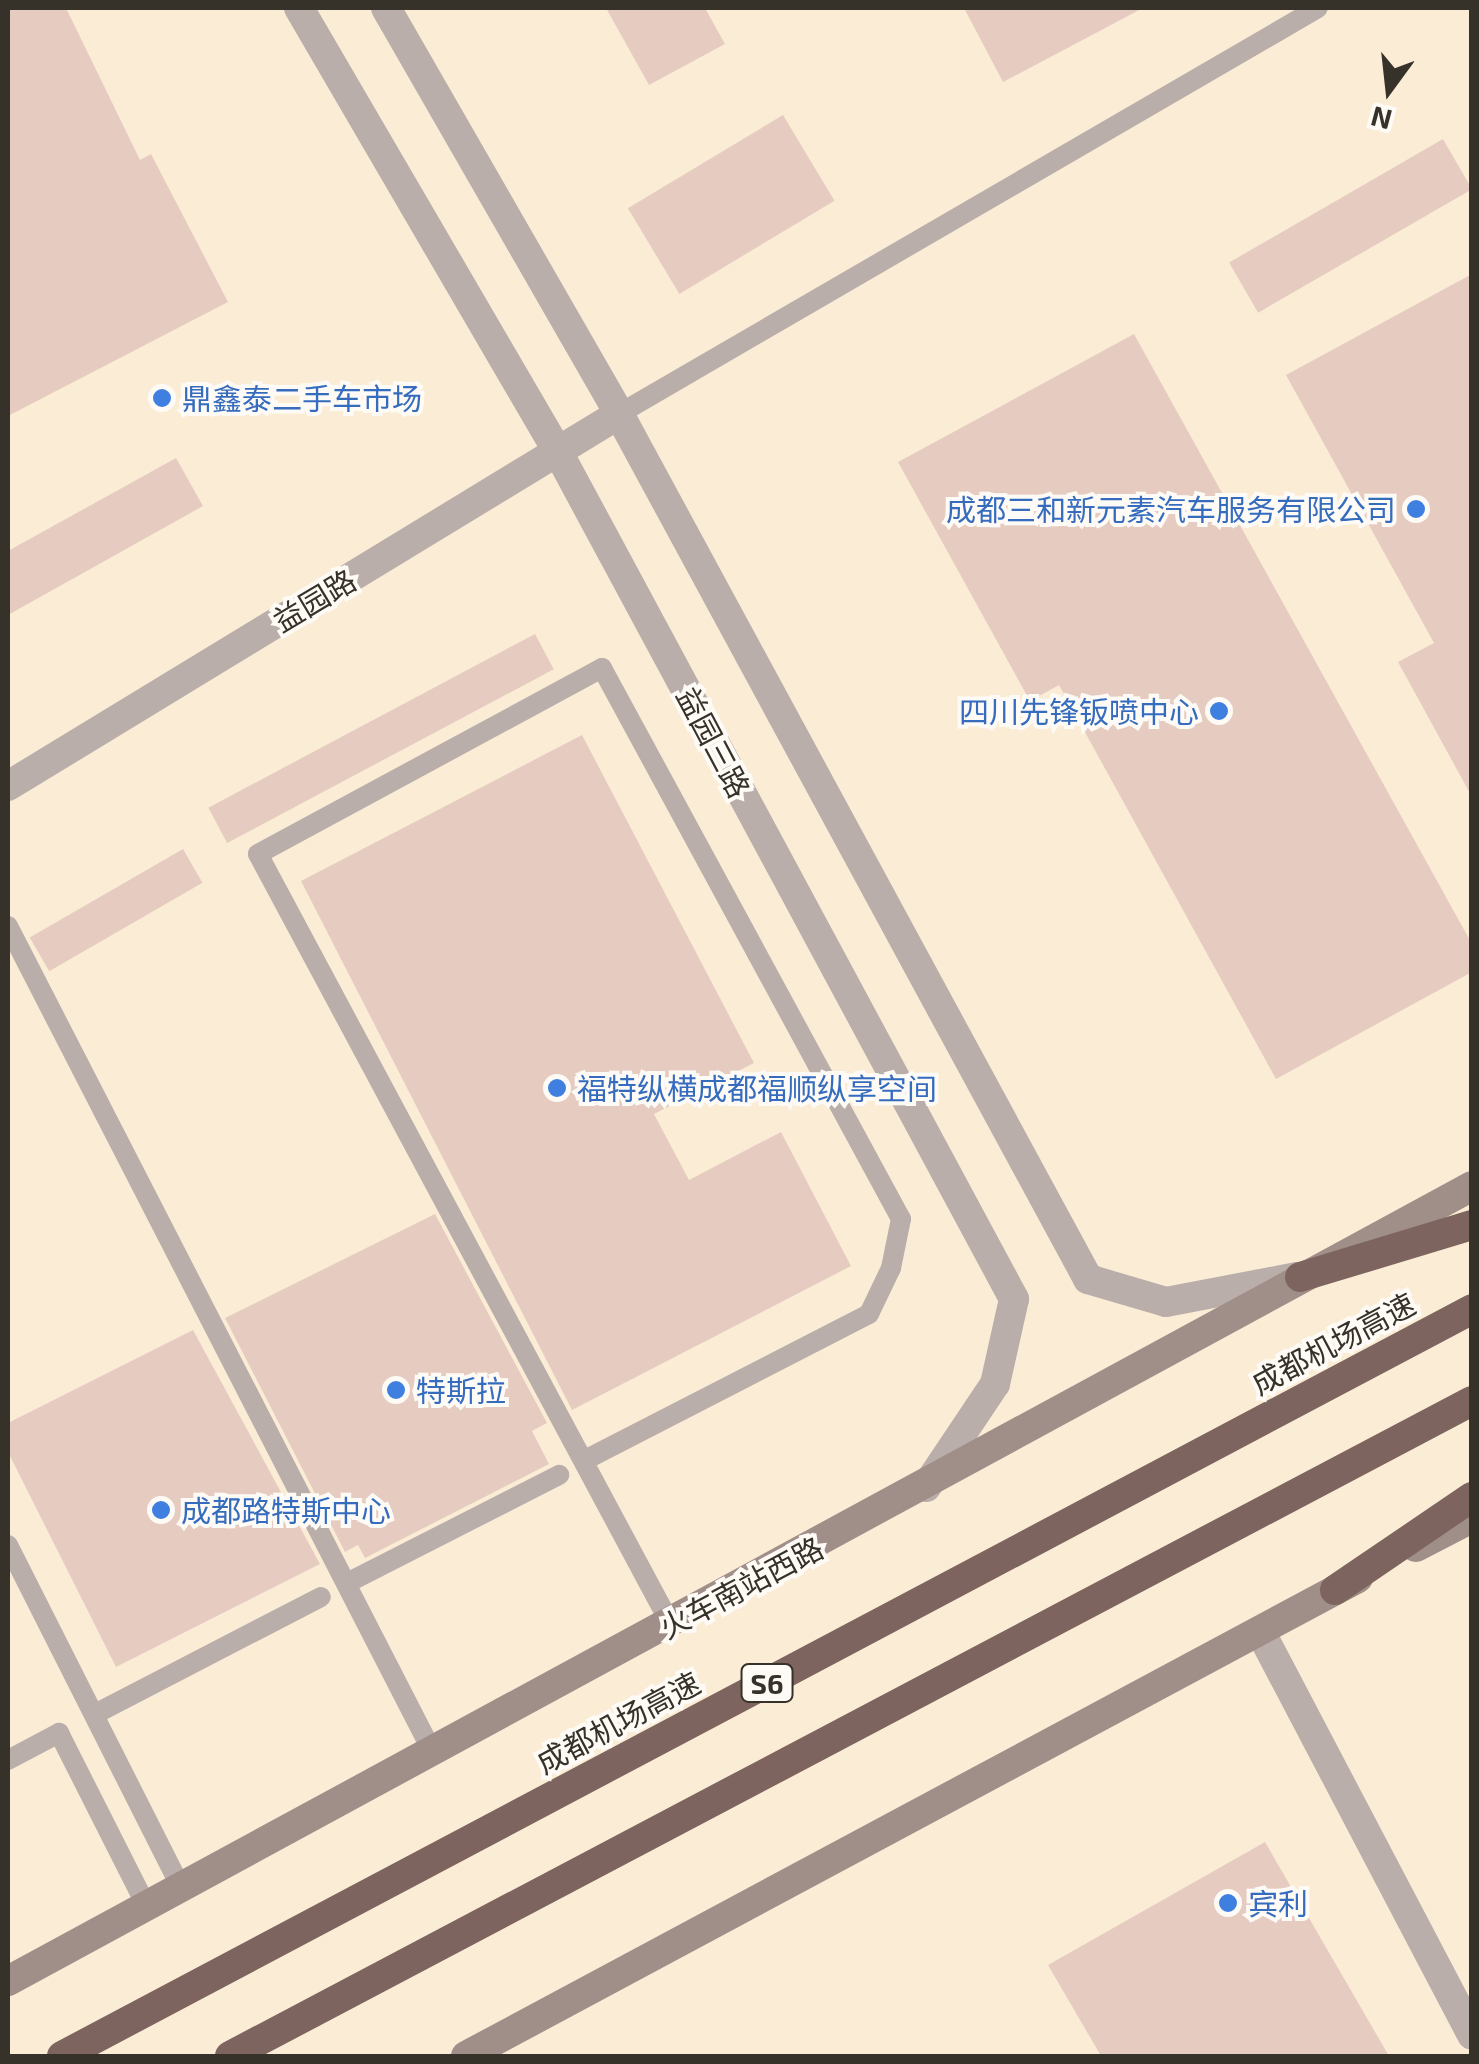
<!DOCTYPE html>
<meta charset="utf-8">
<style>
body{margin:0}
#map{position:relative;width:1479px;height:2064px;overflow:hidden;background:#fbecd6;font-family:"Exo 2","Noto Sans SC",sans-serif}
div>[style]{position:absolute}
.building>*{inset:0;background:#e6ccc0;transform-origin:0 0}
.service>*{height:20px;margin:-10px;padding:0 10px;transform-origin:10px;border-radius:10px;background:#baaeaa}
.minor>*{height:30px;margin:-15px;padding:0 15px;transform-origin:15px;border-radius:15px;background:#baaeaa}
.secondary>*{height:30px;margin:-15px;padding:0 15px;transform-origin:15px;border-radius:15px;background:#a08e89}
.motorway>*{height:30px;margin:-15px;padding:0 15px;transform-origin:15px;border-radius:15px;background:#7d645e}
.dots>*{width:28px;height:28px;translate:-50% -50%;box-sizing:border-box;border:5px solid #fefbf7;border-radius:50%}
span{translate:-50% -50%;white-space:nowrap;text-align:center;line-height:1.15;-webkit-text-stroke:8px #fefbf7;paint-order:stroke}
.shield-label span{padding:2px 8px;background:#fefbf7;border:2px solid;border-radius:8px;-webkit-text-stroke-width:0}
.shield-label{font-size:28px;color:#373229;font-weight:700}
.shop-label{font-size:30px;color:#366cbe}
.left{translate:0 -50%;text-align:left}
.right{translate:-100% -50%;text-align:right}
.street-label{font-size:30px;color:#373229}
.frame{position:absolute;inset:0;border:10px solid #373229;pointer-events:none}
.north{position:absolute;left:1339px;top:40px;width:100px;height:100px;-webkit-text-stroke:8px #fefbf7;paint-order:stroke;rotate:195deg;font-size:28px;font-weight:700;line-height:40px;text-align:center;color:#373229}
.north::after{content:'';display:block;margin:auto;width:35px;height:45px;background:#373229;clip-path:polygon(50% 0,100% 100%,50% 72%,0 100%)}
</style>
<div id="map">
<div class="building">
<i style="clip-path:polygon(8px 8px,66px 8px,140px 160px,151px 154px,228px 302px,8px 416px)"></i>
<i style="clip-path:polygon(606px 8px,705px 8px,725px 44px,649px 85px)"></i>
<i style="clip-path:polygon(964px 8px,1143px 8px,1003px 82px)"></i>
<i style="left:783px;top:115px;width:100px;height:181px;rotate:59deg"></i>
<i style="left:1443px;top:139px;width:58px;height:247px;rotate:60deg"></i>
<i style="clip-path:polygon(1472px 274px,1472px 797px,1398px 662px,1434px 643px,1286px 375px)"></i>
<i style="clip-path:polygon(1134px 334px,1472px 944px,1472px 972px,1276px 1079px,1059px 685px,1030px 701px,898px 462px)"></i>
<i style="clip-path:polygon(176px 458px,203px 506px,8px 615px,8px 551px)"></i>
<i style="left:535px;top:634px;width:40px;height:370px;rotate:62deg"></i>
<i style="clip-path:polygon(582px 735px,754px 1063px,654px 1114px,689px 1180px,781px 1132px,851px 1266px,572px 1410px,301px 881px)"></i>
<i style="left:183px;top:849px;width:39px;height:177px;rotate:60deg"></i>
<i style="clip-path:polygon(435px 1214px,547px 1423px,532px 1431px,549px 1464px,365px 1558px,358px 1545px,345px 1552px,225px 1318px)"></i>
<i style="clip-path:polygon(193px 1330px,320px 1564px,116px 1667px,8px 1452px,8px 1423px)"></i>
<i style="clip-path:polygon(1265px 1842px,1389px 2056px,1101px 2056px,1048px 1965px)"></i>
</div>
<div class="service">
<i style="left:619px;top:414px;width:808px;rotate:-30.15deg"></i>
<i style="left:8px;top:926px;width:930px;rotate:62.8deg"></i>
<i style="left:585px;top:1460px;width:319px;rotate:-27.2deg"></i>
<i style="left:869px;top:1314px;width:51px;rotate:-64.4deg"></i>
<i style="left:891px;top:1268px;width:50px;rotate:-78.5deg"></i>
<i style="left:901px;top:1219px;width:627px;rotate:-118.49deg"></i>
<i style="left:602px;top:668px;width:391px;rotate:151.6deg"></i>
<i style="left:258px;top:854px;width:875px;rotate:61.82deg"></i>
<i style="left:8px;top:1545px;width:384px;rotate:63.2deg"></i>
<i style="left:349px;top:1582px;width:236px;rotate:-27deg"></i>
<i style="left:97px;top:1713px;width:252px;rotate:-27.4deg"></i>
<i style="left:8px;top:1760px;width:58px;rotate:-27.9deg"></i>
<i style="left:59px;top:1733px;width:195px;rotate:63.2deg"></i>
</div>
<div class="minor">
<i style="left:299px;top:8px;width:514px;rotate:59.74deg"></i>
<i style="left:558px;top:452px;width:962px;rotate:61.7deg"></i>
<i style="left:1014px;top:1299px;width:87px;rotate:102.6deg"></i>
<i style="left:995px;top:1384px;width:124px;rotate:123.8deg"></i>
<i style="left:386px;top:8px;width:468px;rotate:60.1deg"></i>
<i style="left:619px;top:414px;width:984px;rotate:61.53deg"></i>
<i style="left:1088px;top:1279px;width:81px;rotate:16.4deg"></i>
<i style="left:1166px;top:1302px;width:133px;rotate:-10.8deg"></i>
<i style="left:8px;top:786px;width:715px;rotate:-31.33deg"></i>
<i style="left:1260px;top:1631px;width:456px;rotate:62.3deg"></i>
</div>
<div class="secondary">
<i style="left:1416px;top:1547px;width:63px;rotate:-27.4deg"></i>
<i style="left:8px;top:1981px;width:1666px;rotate:-28.5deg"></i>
<i style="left:466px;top:2056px;width:1012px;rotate:-28.19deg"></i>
</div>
<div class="motorway">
<i style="left:1300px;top:1277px;width:180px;rotate:-16.8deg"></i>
<i style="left:1335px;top:1590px;width:166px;rotate:-34.2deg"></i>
<i style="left:62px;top:2056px;width:1596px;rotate:-27.91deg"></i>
<i style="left:230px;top:2056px;width:1404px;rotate:-27.81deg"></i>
</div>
<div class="dots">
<i style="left:162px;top:398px;background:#3f7fe0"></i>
<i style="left:1416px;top:509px;background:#3f7fe0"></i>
<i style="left:1219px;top:711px;background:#3f7fe0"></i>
<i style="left:557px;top:1088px;background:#3f7fe0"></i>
<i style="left:396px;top:1390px;background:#3f7fe0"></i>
<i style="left:161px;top:1510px;background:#3f7fe0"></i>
<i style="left:1228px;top:1903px;background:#3f7fe0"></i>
</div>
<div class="shield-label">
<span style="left:767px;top:1683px">S6</span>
</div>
<div class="shop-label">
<span class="left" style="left:182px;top:398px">鼎鑫泰二手车市场</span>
<span class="right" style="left:1396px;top:509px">成都三和新元素汽车服务有限公司</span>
<span class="right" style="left:1199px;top:711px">四川先锋钣喷中心</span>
<span class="left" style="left:577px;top:1088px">福特纵横成都福顺纵享空间</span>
<span class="left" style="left:416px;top:1390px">特斯拉</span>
<span class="left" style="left:181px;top:1510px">成都路特斯中心</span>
<span class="left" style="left:1248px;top:1903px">宾利</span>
</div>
<div class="street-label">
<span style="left:314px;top:600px;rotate:-31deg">益园路</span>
<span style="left:714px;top:742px;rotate:62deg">益园三路</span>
<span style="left:1333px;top:1343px;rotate:-28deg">成都机场高速</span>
<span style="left:741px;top:1587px;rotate:-28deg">火车南站西路</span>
<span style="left:618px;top:1722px;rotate:-28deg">成都机场高速</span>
</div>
<div class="frame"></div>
<div class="north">N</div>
</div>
